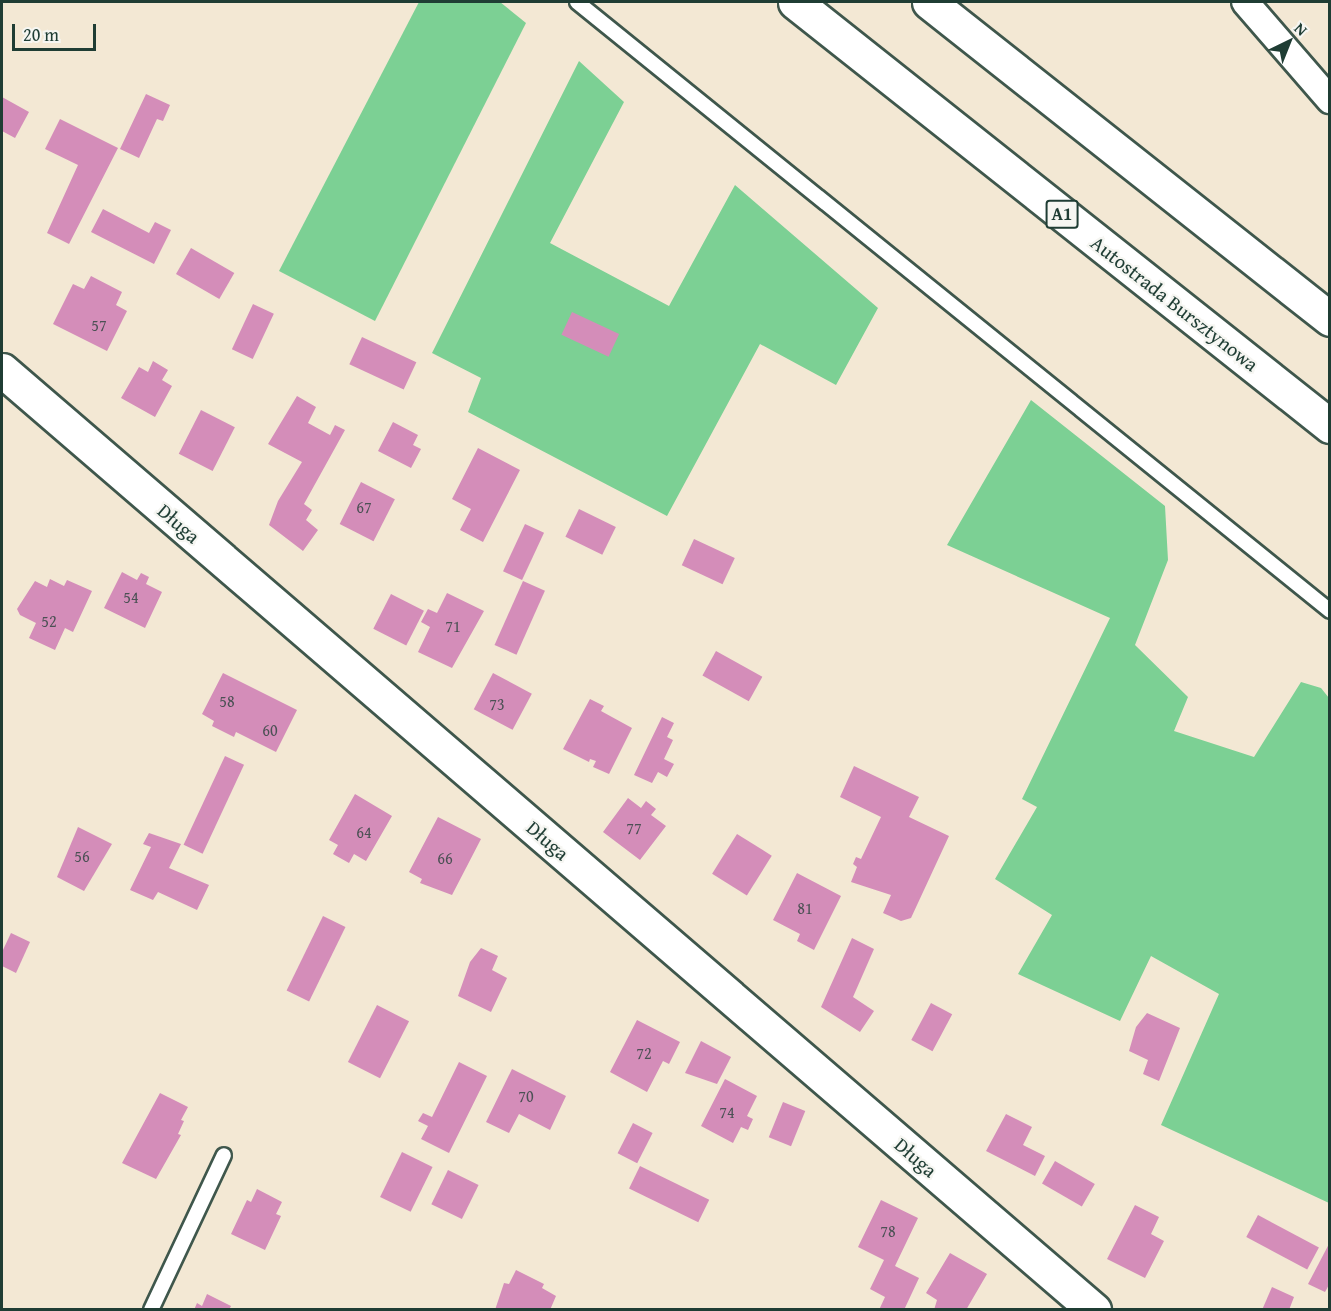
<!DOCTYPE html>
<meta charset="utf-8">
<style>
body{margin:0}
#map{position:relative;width:1331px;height:1311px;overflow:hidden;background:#f3e8d4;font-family:"Gentium Book Plus",serif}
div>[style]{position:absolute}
.green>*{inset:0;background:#7cd094}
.building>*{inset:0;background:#d48db9;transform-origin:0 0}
.roads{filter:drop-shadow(2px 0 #3f574c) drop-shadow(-2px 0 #3f574c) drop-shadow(0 2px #3f574c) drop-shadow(0 -2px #3f574c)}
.lane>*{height:14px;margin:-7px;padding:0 7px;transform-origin:7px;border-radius:7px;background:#fff}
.street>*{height:26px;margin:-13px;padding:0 13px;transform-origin:13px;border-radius:13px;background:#fff}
.secondary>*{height:33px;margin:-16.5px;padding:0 16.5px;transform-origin:16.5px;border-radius:16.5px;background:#fff}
.highway>*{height:33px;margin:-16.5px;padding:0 16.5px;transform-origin:16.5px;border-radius:16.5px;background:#fff}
span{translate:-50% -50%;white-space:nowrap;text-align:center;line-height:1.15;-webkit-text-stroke:4.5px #f6f6f2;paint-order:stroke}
.number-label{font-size:16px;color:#4c5155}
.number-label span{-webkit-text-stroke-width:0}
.shield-label span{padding:2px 4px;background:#f6f6f2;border:2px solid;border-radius:4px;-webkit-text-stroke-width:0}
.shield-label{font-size:18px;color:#1f3d34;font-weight:700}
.street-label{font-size:20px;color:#1f3d34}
.frame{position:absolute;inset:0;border:3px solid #1f3d34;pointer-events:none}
.north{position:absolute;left:1259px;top:12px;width:60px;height:60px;-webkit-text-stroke:4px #f6f6f2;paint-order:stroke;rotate:43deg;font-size:16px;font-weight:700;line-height:24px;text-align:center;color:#1f3d34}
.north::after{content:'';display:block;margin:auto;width:21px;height:27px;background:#1f3d34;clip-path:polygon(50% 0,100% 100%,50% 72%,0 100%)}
.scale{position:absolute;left:12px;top:24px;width:84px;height:27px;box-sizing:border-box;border:3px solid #1f3d34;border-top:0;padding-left:8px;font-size:18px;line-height:21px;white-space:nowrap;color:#1f3d34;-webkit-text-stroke:4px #f6f6f2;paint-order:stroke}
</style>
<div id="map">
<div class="green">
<i style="clip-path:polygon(419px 2px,500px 2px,526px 23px,375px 321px,279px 271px)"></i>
<i style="clip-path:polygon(579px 61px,624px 102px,550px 243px,669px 306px,735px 185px,878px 308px,836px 385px,760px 344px,667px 516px,468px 412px,481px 378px,432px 353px)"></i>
<i style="clip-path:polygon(1031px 400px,1165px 506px,1168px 560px,1135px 645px,1188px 697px,1174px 731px,1254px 757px,1301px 682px,1321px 688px,1329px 698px,1329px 1203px,1161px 1125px,1219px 994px,1151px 956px,1120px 1021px,1018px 974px,1052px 915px,995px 879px,1037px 807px,1022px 799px,1110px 618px,947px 545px)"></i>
</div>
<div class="building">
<i style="clip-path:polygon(146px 94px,170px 105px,163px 121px,157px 119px,139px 158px,120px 149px)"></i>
<i style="clip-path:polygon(2px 97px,29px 112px,15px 138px,2px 131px)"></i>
<i style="clip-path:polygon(60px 119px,118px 148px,69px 244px,47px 233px,78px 165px,45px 149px)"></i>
<i style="clip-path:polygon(103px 209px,149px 233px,155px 222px,171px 230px,154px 264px,91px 232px)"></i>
<i style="left:191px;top:248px;width:50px;height:30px;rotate:30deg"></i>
<i style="clip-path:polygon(91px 276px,122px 292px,116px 305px,127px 311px,107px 351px,53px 324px,73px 284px,84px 289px)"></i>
<i style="left:253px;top:304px;width:23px;height:50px;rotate:25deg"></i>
<i style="left:572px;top:312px;width:52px;height:25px;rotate:25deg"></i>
<i style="left:362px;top:337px;width:60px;height:30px;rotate:25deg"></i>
<i style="clip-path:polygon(153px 361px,168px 370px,162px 380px,172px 386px,155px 417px,121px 398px,139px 367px,148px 372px)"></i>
<i style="clip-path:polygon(297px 396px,316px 407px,308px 423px,330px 435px,335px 425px,345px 430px,304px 504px,312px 510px,306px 520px,318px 530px,303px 551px,269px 525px,278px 501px,302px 462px,268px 444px)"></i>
<i style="left:201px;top:410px;width:38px;height:49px;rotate:27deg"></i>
<i style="clip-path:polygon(393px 422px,418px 435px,413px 445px,421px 449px,411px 468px,378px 451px)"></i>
<i style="clip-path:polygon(478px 448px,520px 470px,483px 542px,460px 530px,471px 509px,452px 499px)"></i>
<i style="left:361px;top:482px;width:38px;height:47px;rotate:27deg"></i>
<i style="left:579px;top:509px;width:41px;height:31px;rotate:26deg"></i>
<i style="left:525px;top:524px;width:21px;height:52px;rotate:25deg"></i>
<i style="left:694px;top:539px;width:45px;height:29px;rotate:25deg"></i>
<i style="clip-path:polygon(122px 572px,137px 580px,141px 573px,149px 577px,146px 584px,162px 592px,145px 628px,104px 608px)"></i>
<i style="clip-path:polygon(50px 579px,64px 586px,67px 580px,92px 591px,73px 632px,65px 628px,55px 650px,29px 638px,36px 623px,20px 615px,17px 609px,35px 581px,47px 587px)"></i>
<i style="left:523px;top:581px;width:24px;height:70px;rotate:24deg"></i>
<i style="clip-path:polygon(447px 593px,484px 611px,452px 668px,418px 652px,430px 627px,421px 622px,428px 609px,437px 613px)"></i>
<i style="left:391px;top:594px;width:37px;height:39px;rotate:27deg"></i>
<i style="left:716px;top:651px;width:53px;height:28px;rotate:29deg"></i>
<i style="clip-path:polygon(223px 673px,297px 710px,276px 752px,236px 732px,234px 737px,212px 726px,214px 721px,202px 714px)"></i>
<i style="left:493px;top:673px;width:44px;height:41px;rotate:28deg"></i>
<i style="clip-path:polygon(590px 699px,604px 706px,601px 711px,632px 728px,609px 774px,593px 767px,596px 761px,590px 759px,589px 762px,563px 749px)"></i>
<i style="clip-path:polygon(662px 717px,674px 723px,667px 737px,673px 740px,664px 759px,674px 764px,667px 777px,658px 772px,652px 783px,634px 775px)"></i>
<i style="left:225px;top:756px;width:21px;height:98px;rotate:25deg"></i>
<i style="clip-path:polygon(854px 766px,919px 797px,909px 817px,949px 836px,911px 918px,901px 921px,883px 913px,891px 895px,851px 882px,857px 867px,853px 864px,856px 857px,861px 859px,881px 817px,840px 797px)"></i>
<i style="clip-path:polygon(355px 794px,392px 816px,366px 861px,354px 854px,349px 863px,333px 854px,338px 845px,329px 840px)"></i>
<i style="clip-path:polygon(628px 798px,641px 808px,646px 801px,656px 809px,651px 815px,666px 826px,640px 860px,603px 832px)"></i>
<i style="clip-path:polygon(438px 817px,481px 839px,452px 895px,420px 883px,422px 879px,409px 872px)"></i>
<i style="clip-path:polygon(78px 827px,112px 844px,84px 891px,57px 877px)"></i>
<i style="clip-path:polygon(149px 833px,181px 844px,169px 868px,209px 885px,197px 910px,158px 892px,153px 900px,130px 890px,151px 847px,143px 844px)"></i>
<i style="left:737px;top:834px;width:41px;height:47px;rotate:32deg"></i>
<i style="clip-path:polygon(797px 873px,841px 896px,814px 950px,797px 941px,800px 934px,773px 920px)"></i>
<i style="left:323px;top:916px;width:25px;height:83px;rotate:26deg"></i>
<i style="clip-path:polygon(11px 933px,30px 942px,16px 973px,2px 966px,2px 952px)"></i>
<i style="clip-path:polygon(852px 938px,874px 949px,853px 997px,874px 1011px,860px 1032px,821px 1007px)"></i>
<i style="clip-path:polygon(481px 948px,498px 956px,492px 970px,507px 978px,491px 1012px,458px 996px,470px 962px)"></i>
<i style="left:931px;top:1003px;width:24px;height:42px;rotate:28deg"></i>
<i style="left:377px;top:1005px;width:36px;height:64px;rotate:27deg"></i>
<i style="clip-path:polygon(1147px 1013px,1180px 1028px,1159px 1081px,1143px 1074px,1148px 1060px,1129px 1051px,1136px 1027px)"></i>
<i style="clip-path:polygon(637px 1020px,680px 1042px,669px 1064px,663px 1061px,647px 1092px,610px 1072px)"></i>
<i style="clip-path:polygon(701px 1041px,731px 1057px,717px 1084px,685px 1073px)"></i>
<i style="clip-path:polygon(459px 1062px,487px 1076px,449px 1153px,421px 1139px,428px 1126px,418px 1121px,423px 1113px,432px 1117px)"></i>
<i style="clip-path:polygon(512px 1069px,566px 1096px,550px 1130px,519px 1114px,509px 1133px,486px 1122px)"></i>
<i style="clip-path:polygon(725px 1079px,757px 1096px,747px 1116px,753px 1119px,748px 1130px,741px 1127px,733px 1143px,701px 1126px)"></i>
<i style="clip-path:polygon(160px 1093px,188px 1107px,181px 1120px,184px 1121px,178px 1134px,181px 1135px,156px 1179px,122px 1163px)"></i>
<i style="left:783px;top:1102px;width:24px;height:38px;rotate:22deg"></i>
<i style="clip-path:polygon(1006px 1114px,1032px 1127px,1023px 1145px,1045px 1156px,1035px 1176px,986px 1151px)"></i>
<i style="left:633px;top:1123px;width:22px;height:34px;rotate:27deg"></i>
<i style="left:402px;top:1152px;width:34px;height:50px;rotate:26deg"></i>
<i style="left:1055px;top:1161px;width:46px;height:26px;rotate:30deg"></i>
<i style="left:640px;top:1166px;width:77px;height:25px;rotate:26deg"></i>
<i style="left:448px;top:1170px;width:34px;height:38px;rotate:26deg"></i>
<i style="clip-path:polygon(257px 1189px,282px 1202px,276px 1214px,281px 1216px,265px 1250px,231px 1234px,247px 1200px,251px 1202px)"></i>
<i style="clip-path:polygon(881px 1200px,918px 1218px,895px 1266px,919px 1278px,904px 1310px,879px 1310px,885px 1297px,870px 1289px,884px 1260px,858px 1247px)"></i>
<i style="clip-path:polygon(1135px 1205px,1159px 1217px,1151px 1234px,1164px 1241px,1145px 1278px,1107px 1259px)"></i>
<i style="left:1258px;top:1215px;width:69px;height:25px;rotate:28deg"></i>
<i style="clip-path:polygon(1330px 1242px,1330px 1283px,1325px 1292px,1308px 1284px)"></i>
<i style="clip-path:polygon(950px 1253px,987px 1274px,966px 1310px,934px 1310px,937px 1300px,926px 1293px)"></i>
<i style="clip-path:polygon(516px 1270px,544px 1284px,542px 1288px,556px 1296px,550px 1310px,495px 1310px,504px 1283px,509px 1284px)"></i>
<i style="clip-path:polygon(1272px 1287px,1294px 1297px,1289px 1310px,1262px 1310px)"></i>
<i style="clip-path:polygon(207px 1294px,231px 1306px,229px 1310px,194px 1310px,197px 1303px,202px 1306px)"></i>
</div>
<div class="roads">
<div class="lane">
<i style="left:577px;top:2px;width:968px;rotate:38.96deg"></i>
<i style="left:151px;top:1310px;width:171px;rotate:-64.8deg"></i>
</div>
<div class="street">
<i style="left:1245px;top:2px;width:130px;rotate:49.1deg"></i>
</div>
<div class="secondary">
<i style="left:2px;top:370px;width:1441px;rotate:40.72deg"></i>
</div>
<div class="highway">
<i style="left:795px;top:2px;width:683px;rotate:38.4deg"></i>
<i style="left:929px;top:2px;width:511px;rotate:38.33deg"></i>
</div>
</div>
<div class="number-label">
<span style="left:99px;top:325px">57</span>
<span style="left:364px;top:507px">67</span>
<span style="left:131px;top:597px">54</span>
<span style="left:49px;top:621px">52</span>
<span style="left:453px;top:626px">71</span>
<span style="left:227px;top:701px">58</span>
<span style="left:497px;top:704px">73</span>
<span style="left:270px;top:730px">60</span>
<span style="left:634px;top:828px">77</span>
<span style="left:364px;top:832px">64</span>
<span style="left:82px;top:856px">56</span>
<span style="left:445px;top:858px">66</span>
<span style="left:805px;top:908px">81</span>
<span style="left:644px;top:1053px">72</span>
<span style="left:526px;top:1096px">70</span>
<span style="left:727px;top:1112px">74</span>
<span style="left:888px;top:1231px">78</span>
</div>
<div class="shield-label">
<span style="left:1062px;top:214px">A1</span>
</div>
<div class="street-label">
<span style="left:1175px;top:303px;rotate:38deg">Autostrada Bursztynowa</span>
<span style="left:179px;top:523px;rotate:41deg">Długa</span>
<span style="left:548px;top:840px;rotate:41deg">Długa</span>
<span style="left:916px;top:1157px;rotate:41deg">Długa</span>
</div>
<div class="frame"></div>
<div class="north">N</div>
<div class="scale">20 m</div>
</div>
